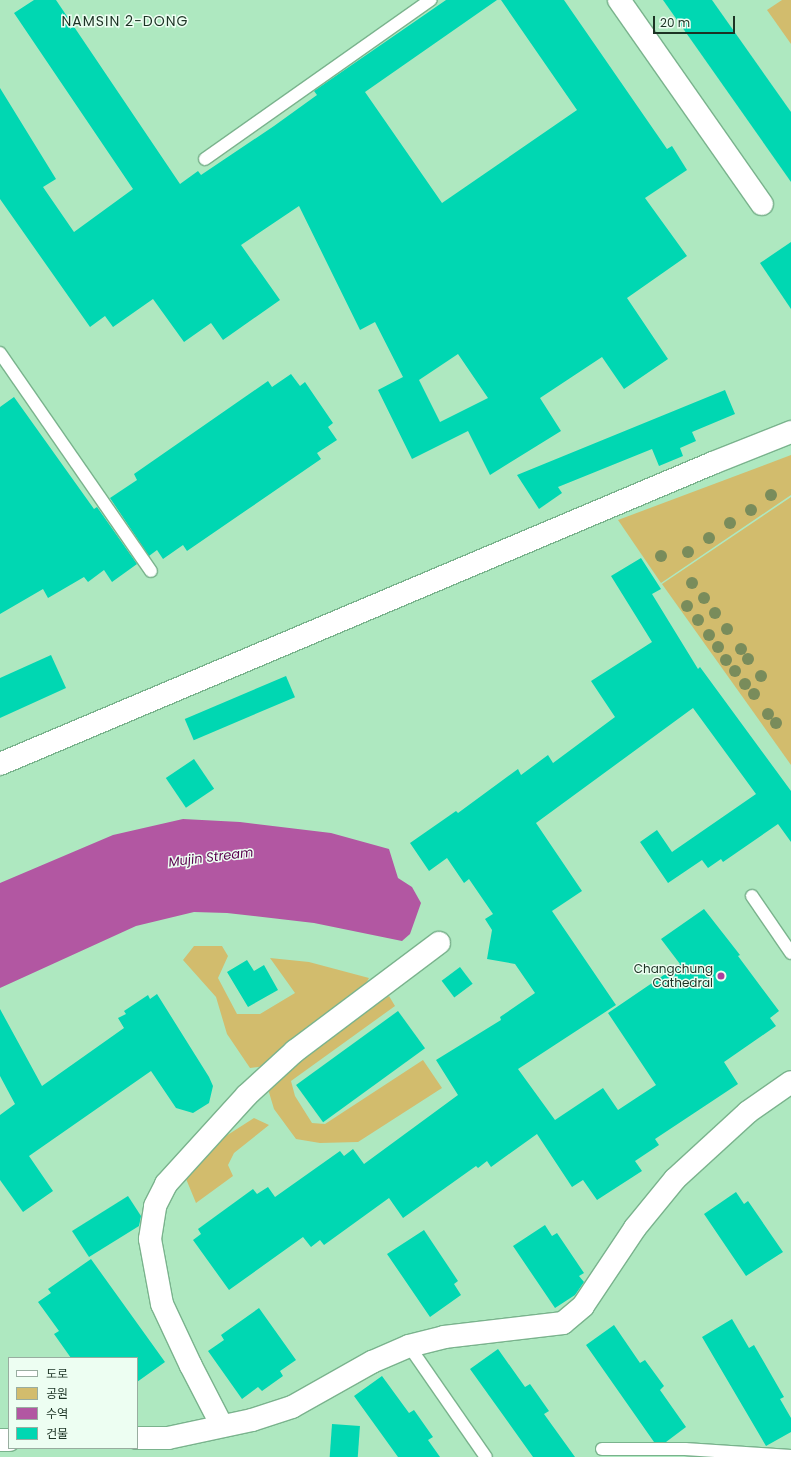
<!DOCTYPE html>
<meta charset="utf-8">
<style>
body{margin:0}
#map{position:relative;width:791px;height:1457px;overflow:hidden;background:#aee8c0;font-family:Poppins,"Noto Sans KR",sans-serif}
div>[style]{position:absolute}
.green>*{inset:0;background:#d2bc6d}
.water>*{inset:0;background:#b257a2}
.building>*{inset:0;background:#00d7b2;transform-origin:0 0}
.roads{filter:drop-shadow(1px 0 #7ab38d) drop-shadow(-1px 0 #7ab38d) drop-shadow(0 1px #7ab38d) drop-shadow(0 -1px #7ab38d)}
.service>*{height:12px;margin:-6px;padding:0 6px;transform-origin:6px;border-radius:6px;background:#fff}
.minor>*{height:22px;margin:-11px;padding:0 11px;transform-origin:11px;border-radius:11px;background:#fff}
.tertiary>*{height:22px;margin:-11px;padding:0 11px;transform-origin:11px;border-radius:11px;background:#fff}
.trees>*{width:12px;height:12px;margin:-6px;border-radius:50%;background:#798c5b}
.dots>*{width:11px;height:11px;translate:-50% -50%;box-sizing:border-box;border:2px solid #edfef2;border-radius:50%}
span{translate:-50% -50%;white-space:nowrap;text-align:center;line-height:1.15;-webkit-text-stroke:3px #edfef2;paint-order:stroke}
.poi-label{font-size:12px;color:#1c3324}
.right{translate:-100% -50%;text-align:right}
.water-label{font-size:13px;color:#59004e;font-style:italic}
.quarter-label{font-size:14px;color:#1c3324;letter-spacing:1px}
.legend{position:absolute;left:8px;top:1357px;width:130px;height:92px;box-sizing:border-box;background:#edfef2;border:1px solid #99ada0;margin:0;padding:5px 7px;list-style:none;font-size:12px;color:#1c3324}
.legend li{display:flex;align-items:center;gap:8px;height:20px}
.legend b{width:20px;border:1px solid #99ada0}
.scale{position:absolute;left:653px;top:16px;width:82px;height:18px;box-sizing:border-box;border:2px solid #1c3324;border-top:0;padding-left:5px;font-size:12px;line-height:14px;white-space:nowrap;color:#1c3324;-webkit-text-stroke:3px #edfef2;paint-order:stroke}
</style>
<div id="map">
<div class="green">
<i style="clip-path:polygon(782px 0,791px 0,791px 44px,767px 10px)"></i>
<i style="clip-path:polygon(791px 455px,791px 495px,661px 583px,618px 520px)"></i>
<i style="clip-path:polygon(791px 497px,791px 765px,662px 584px)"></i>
<i style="clip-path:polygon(194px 946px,222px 946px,228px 956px,218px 978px,237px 1014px,260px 1014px,295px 993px,270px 958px,309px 962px,369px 978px,355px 1002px,266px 1066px,250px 1068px,227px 1034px,216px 997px,183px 960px)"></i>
<i style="clip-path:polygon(389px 996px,395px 1006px,291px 1081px,295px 1096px,312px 1123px,325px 1124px,423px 1060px,442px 1088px,358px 1142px,320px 1143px,296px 1139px,274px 1109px,268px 1089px,284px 1067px)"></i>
<i style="clip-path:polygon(254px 1118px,269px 1125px,234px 1153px,228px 1165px,233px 1176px,196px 1203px,184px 1174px,215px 1143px)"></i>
</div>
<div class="water">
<i style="clip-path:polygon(183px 819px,240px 822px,331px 833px,389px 849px,398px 878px,412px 887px,421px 903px,410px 934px,402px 941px,314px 923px,227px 913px,194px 912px,136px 926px,0 988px,0 883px,113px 835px)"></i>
</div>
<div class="building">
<i style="clip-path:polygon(evenodd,34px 0,56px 0,180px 184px,198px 171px,201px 175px,274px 126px,317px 95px,314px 91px,446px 0,497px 0,365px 92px,442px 203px,577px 110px,501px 0,564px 0,667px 149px,672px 146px,687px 170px,645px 198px,687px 256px,627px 298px,668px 359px,624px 389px,602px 357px,540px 398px,561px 431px,490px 475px,468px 431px,412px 459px,378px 390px,403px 377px,375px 322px,360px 330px,299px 206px,241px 245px,280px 300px,223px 340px,211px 323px,184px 342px,153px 299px,113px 327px,105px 316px,90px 327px,0 199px,0 88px,56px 179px,43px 187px,74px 232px,133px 189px,14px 13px,34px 0,458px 354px,488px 398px,440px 422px,419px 380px,458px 354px)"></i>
<i style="clip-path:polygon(663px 0,712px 0,791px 112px,791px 182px)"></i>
<i style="clip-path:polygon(791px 242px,791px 309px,760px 263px)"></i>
<i style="clip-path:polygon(291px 374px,300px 386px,305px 382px,333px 423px,328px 427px,337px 440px,317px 453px,321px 459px,187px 551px,183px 545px,163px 559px,157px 550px,149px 556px,110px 498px,137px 480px,134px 474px,268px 381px,272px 387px)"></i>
<i style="clip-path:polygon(725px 390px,735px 414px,692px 432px,696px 441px,680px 448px,683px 456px,659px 466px,652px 449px,558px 487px,562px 493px,539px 509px,517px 475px)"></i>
<i style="clip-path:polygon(14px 397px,94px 509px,97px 507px,137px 564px,112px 582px,104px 570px,88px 582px,84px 577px,48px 598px,43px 589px,0 614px,0 407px)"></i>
<i style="clip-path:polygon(641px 558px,661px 589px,652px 594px,698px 669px,700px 667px,791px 791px,791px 842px,778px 824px,723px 862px,721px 859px,708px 868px,702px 860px,668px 883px,640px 842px,657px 830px,672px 852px,756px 794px,693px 708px,536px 823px,582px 891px,552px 911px,616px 1005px,518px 1069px,555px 1120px,603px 1088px,618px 1110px,656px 1085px,608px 1013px,680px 964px,661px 939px,704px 909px,740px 955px,738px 956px,779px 1011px,770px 1018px,776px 1026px,724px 1062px,738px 1084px,655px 1139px,659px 1145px,635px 1161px,642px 1171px,597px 1200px,583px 1180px,572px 1187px,537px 1134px,491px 1167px,487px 1161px,478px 1168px,476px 1166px,403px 1218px,389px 1198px,324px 1245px,320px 1240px,311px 1247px,303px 1237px,229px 1290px,193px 1240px,201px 1234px,198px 1229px,253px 1189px,257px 1194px,268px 1187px,275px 1197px,340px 1151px,344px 1156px,353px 1149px,364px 1164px,458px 1095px,436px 1060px,501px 1020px,500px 1017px,535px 993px,515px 964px,487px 959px,492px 930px,485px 919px,493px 914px,469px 879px,464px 883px,447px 858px,429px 871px,410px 843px,456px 811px,458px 813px,518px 769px,521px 775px,548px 755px,553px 763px,615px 717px,591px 681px,652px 642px,611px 576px)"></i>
<i style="clip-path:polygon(51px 655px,66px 688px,0 718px,0 678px)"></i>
<i style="left:286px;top:676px;width:23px;height:110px;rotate:67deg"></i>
<i style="left:194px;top:759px;width:36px;height:34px;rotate:56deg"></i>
<i style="clip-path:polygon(247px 960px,254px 971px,264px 965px,278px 990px,248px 1007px,227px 972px)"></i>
<i style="left:460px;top:967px;width:21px;height:23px;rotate:53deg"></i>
<i style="clip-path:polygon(157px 994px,209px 1077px,213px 1086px,209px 1103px,193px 1113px,176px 1108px,151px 1071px,29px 1156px,53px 1191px,23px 1212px,0 1180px,0 1115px,15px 1104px,0 1076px,0 1009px,42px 1086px,124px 1028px,118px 1018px,126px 1014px,124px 1011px,148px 995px,150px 999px)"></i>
<i style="left:398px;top:1011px;width:46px;height:126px;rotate:54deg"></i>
<i style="clip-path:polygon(736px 1192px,744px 1204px,748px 1201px,783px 1252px,746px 1276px,704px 1214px)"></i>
<i style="clip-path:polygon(128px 1196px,141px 1216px,139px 1226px,89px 1257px,72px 1231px)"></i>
<i style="clip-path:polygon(545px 1225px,552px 1236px,557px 1233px,584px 1273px,579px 1276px,584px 1282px,575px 1295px,555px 1308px,513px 1246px)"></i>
<i style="clip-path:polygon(424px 1230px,458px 1281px,454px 1284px,461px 1295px,430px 1317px,387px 1254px)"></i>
<i style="clip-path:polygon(91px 1259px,165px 1362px,137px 1382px,137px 1358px,71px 1358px,54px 1334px,59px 1331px,38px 1302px,51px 1293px,48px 1289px)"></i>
<i style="clip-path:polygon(259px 1308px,296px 1360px,280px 1371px,283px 1376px,262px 1391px,258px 1387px,242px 1399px,208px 1351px,224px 1340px,221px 1335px)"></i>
<i style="clip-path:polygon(732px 1319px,749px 1348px,754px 1345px,784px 1397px,780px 1399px,791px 1418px,791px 1432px,766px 1446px,702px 1337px)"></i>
<i style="clip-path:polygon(614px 1325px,640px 1363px,645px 1360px,664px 1386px,660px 1390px,686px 1427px,666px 1442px,654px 1442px,586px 1345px)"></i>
<i style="clip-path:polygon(498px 1349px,525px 1387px,530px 1384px,549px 1411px,544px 1414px,575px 1457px,533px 1457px,470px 1369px)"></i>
<i style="clip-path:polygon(382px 1376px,409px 1413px,414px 1410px,433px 1437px,428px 1440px,440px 1457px,398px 1457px,354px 1396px)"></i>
<i style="left:332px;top:1424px;width:28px;height:33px;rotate:4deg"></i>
</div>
<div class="roads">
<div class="service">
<i style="left:205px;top:159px;width:276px;rotate:-35.2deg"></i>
<i style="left:0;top:353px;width:265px;rotate:55.3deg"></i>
<i style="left:752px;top:896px;width:69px;rotate:55.6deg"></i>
<i style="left:409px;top:1346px;width:135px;rotate:55.3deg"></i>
<i style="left:602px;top:1449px;width:83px"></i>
<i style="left:685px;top:1449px;width:106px;rotate:3.8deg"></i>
</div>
<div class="minor">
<i style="left:619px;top:0;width:249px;rotate:55deg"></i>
<i style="left:222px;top:1426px;width:68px;rotate:-117.3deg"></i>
<i style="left:191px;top:1366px;width:68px;rotate:-115.1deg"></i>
<i style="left:162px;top:1304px;width:66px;rotate:-100.5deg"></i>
<i style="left:150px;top:1239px;width:33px;rotate:-81deg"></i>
<i style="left:155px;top:1206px;width:25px;rotate:-63deg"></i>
<i style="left:166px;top:1184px;width:120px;rotate:-47.7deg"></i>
<i style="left:247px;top:1095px;width:65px;rotate:-42.5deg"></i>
<i style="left:295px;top:1051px;width:180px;rotate:-36.9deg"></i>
<i style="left:137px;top:1438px;width:31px"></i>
<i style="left:168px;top:1438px;width:86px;rotate:-12.1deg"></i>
<i style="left:252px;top:1420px;width:42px;rotate:-18deg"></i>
<i style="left:292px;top:1407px;width:92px;rotate:-29.4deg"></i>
<i style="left:372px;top:1362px;width:40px;rotate:-23.4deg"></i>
<i style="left:409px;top:1346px;width:36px;rotate:-14deg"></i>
<i style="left:444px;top:1337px;width:120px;rotate:-6.7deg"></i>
<i style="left:563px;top:1323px;width:26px;rotate:-40deg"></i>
<i style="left:583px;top:1306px;width:94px;rotate:-56.3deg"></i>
<i style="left:635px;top:1228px;width:63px;rotate:-50.8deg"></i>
<i style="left:675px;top:1179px;width:99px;rotate:-42.5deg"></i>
<i style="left:0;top:1440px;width:9px"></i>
</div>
<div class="tertiary">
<i style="left:0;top:764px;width:774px;rotate:-22.89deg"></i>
<i style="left:713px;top:463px;width:84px;rotate:-21.7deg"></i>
<i style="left:748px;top:1112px;width:52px;rotate:-34.9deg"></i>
</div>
</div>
<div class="trees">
<i style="left:771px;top:495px"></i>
<i style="left:751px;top:510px"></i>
<i style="left:730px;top:523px"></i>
<i style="left:709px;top:538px"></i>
<i style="left:688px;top:552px"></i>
<i style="left:661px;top:556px"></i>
<i style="left:692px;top:583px"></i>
<i style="left:704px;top:598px"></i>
<i style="left:687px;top:606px"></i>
<i style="left:715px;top:613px"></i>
<i style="left:698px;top:620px"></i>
<i style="left:727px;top:629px"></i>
<i style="left:709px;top:635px"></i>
<i style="left:718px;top:647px"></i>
<i style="left:741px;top:649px"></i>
<i style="left:748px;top:659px"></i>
<i style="left:726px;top:660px"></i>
<i style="left:735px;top:671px"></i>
<i style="left:761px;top:676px"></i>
<i style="left:745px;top:684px"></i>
<i style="left:754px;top:694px"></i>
<i style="left:768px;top:714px"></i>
<i style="left:776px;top:723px"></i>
</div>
<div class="dots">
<i style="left:721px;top:976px;background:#ad3e9c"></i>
</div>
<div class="poi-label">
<span class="right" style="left:713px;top:976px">Changchung<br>Cathedral</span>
</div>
<div class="water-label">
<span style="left:211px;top:858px;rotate:-7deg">Mujin Stream</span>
</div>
<div class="quarter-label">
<span style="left:125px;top:21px">NAMSIN 2-DONG</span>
</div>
<ul class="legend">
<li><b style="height:5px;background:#fff"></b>도로</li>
<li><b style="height:11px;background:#d2bc6d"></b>공원</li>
<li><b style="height:11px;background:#b257a2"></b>수역</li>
<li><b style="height:11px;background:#00d7b2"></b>건물</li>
</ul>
<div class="scale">20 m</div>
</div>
